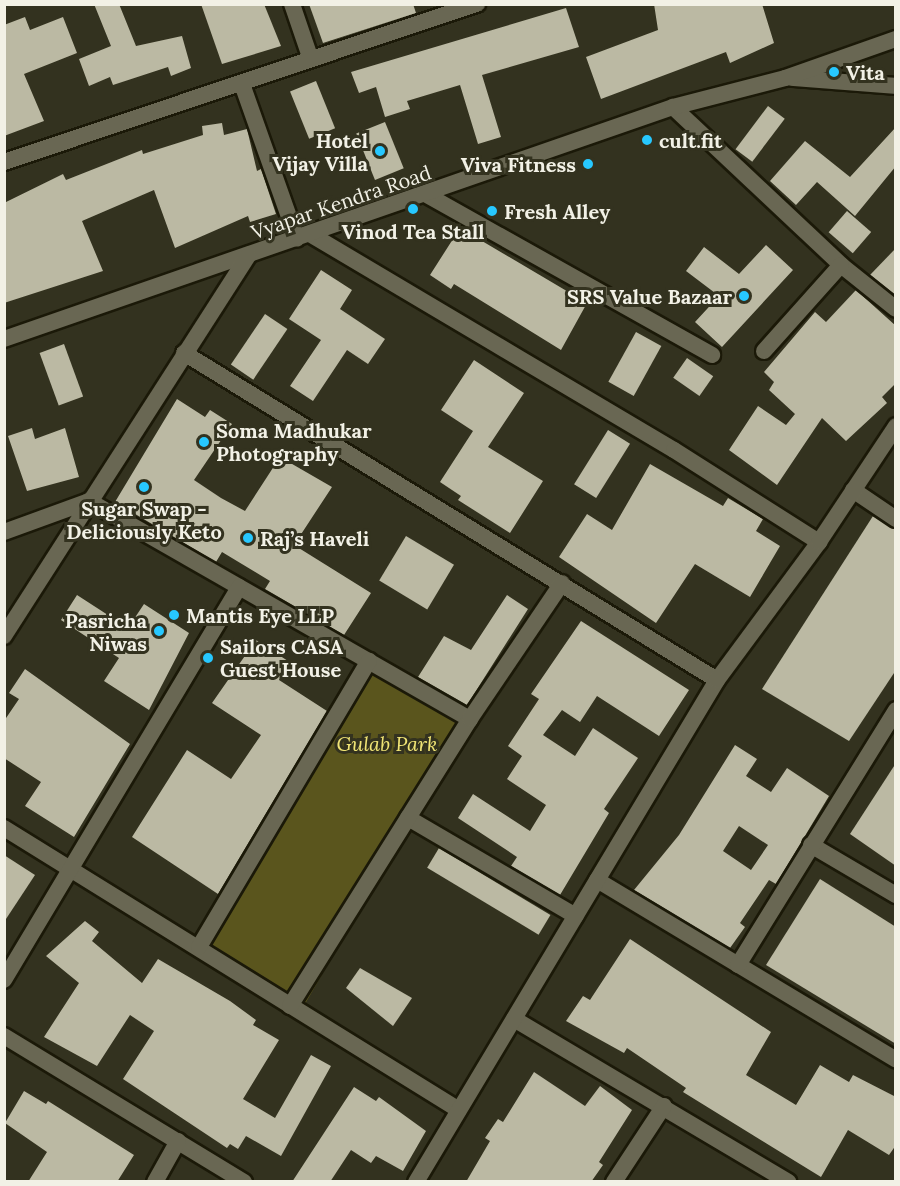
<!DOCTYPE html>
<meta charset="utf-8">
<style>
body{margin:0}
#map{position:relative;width:900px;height:1186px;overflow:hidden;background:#33321f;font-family:Lora,serif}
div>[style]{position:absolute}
.green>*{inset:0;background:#5a551d;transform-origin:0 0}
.building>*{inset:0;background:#bbb9a3;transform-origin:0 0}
.roads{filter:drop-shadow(2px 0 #1b1908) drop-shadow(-2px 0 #1b1908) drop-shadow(0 2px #1b1908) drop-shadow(0 -2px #1b1908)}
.minor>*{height:16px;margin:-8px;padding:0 8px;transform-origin:8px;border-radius:8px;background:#696753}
.dots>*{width:16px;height:16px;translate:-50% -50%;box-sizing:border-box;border:3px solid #33321f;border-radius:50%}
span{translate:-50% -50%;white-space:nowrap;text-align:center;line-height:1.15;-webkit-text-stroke:6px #33321f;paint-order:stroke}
.poi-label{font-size:20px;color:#f2f1e6;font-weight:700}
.left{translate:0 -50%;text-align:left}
.right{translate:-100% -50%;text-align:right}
.street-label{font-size:20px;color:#f2f1e6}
.park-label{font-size:20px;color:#f1e575;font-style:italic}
.frame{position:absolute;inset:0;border:6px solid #f2f1e6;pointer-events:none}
</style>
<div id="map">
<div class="green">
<i style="left:369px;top:661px;width:116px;height:333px;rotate:30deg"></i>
</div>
<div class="building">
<i style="clip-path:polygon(94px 4px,119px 4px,136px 46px,182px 36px,191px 68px,171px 76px,168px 67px,113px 85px,110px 77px,89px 86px,79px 59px,111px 46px)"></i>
<i style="clip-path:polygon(201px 4px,264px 4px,281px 46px,222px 64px)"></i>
<i style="clip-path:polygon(309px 4px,413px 4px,416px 13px,323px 43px)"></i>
<i style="clip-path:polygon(654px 4px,762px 4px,774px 43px,730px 63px,726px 52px,601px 99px,586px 57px,658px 30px)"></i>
<i style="clip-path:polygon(566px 8px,579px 47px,482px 75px,501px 137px,478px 144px,460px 85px,407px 101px,410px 109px,385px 117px,376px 87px,359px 93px,351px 72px)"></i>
<i style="clip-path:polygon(25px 17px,30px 30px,63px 17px,77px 53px,24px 74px,44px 121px,4px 136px,4px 25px)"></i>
<i style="left:316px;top:81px;width:51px;height:28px;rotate:68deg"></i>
<i style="left:768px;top:106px;width:21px;height:54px;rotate:37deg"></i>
<i style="left:385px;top:122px;width:50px;height:31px;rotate:68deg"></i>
<i style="clip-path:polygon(222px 123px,224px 135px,247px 129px,257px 171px,261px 169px,276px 214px,250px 222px,248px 216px,175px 248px,154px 190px,82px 221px,103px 271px,4px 303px,4px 203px,63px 174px,66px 180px,142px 150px,143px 154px,203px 135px,202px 126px)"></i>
<i style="clip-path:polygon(896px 127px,896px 166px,855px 216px,817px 182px,796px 205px,770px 181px,805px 141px,850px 177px)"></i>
<i style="left:847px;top:211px;width:32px;height:28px;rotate:41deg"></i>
<i style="clip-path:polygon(460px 228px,587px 303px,561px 350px,454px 284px,451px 289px,430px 275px)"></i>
<i style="clip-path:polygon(766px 245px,793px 270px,722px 347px,695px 322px,719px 296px,686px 271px,704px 247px,739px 274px)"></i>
<i style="clip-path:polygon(896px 248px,896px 291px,894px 294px,870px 275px)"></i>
<i style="clip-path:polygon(321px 270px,352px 290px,340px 309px,385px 339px,368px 364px,347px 350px,313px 401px,290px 386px,321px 340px,289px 319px)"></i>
<i style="clip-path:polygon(856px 290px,896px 326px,896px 383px,882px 397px,887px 403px,846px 441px,822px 418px,777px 485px,729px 450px,758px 406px,786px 425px,795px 414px,769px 390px,774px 382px,764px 372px,815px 312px,826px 322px)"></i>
<i style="left:265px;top:314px;width:27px;height:61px;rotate:34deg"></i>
<i style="left:636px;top:332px;width:29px;height:57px;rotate:29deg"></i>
<i style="left:64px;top:344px;width:56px;height:26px;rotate:70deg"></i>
<i style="left:687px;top:358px;width:32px;height:24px;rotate:35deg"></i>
<i style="clip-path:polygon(474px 360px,524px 393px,488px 447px,543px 481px,510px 533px,458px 500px,461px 496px,440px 482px,473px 431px,441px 410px)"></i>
<i style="clip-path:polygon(177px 399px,205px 417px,210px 410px,232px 424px,194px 480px,221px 498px,245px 511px,280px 457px,332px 487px,294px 545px,371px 593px,344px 635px,265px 589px,270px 581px,222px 552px,216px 562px,115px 502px)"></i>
<i style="clip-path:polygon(32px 428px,35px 439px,65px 428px,79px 477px,27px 491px,8px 436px)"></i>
<i style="left:608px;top:430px;width:26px;height:64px;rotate:32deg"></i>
<i style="clip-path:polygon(650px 464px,723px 506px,728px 498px,763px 519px,756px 531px,780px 546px,750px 597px,695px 564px,656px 623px,559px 557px,587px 514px,612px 530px)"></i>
<i style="clip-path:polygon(873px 516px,896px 529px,896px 670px,849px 741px,762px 689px)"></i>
<i style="left:406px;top:536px;width:56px;height:52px;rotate:31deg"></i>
<i style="clip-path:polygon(77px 595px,128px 628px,144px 604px,189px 633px,149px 710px,104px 681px,119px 658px,61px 620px)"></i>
<i style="clip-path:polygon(507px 595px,528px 609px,467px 705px,418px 677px,444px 636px,471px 650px)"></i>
<i style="clip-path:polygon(581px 621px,689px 690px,659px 736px,597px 696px,580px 722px,562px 710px,543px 735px,575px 756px,593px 728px,638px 758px,604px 809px,609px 813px,560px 895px,511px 866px,517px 857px,458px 818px,473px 794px,530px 831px,546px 805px,507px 779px,522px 756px,508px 746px,539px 699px,531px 694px)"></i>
<i style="clip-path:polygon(256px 640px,291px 663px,279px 680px,327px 711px,218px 894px,132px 837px,187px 750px,231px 779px,261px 735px,212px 703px)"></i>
<i style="clip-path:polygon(25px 669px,130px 744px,74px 837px,25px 806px,41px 782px,4px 758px,4px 721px,19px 699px,9px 693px)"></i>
<i style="clip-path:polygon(evenodd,735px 745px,757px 759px,746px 776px,771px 792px,787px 768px,829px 796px,776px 884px,769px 880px,740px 923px,745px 927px,730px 948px,634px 890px,679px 835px,735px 745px,739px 826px,768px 845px,751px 870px,723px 851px,739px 826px)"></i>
<i style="clip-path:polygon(896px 763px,896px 866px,850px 834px)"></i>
<i style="left:439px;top:848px;width:130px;height:23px;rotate:31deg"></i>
<i style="clip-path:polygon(4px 855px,35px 875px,4px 922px)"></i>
<i style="clip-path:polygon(820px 879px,896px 927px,896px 1044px,766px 965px)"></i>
<i style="clip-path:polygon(85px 921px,99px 932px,92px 941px,142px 983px,158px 959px,230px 1001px,256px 1020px,253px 1025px,279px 1040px,243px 1099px,275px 1118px,311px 1055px,331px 1066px,281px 1156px,246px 1136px,238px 1149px,230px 1144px,227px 1148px,123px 1079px,154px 1031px,130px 1015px,97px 1066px,44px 1037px,79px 983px,46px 956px)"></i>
<i style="clip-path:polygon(630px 939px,771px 1032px,746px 1075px,796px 1105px,820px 1065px,849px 1082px,853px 1075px,896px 1097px,896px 1145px,889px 1155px,848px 1130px,821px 1177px,683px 1092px,686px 1088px,627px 1048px,624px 1053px,566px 1021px,583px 996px,590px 1000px)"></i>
<i style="clip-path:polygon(360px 968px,412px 998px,393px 1026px,346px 988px)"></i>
<i style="clip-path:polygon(534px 1072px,585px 1106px,600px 1086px,632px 1110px,599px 1162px,603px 1165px,591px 1182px,466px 1182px,490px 1141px,485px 1138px,498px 1119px,503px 1122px)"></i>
<i style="clip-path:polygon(354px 1087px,376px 1101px,379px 1097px,426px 1131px,403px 1171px,376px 1156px,371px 1163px,351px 1150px,330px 1182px,292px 1182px)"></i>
<i style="clip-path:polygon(24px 1091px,46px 1104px,48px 1101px,134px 1155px,117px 1182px,28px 1182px,47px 1152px,5px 1123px)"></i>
</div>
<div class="roads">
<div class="minor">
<i style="left:292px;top:4px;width:56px;rotate:71.2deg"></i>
<i style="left:792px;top:78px;width:104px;rotate:4.4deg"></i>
<i style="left:242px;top:84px;width:164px;rotate:70.5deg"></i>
<i style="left:673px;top:107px;width:231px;rotate:43.2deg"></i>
<i style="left:841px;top:265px;width:70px;rotate:38.7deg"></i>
<i style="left:4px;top:162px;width:499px;rotate:-18.5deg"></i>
<i style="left:427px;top:195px;width:327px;rotate:29.3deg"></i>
<i style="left:310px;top:234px;width:423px;rotate:30.7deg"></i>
<i style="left:674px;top:450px;width:172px;rotate:32.4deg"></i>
<i style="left:4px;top:339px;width:708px;rotate:-19.13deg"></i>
<i style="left:673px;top:107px;width:116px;rotate:-14.5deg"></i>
<i style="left:785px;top:78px;width:118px;rotate:-19.4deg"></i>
<i style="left:764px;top:351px;width:115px;rotate:-48.2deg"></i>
<i style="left:184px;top:353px;width:625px;rotate:31.53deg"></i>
<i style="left:853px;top:490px;width:52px;rotate:34deg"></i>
<i style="left:4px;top:532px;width:90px;rotate:-20deg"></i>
<i style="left:89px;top:501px;width:439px;rotate:29.8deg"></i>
<i style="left:4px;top:636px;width:452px;rotate:-57.3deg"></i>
<i style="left:408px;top:818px;width:194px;rotate:30.3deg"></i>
<i style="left:4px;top:828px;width:535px;rotate:31.79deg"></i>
<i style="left:811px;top:845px;width:99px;rotate:30.5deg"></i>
<i style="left:597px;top:880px;width:349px;rotate:31deg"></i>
<i style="left:199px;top:947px;width:333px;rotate:-59.3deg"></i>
<i style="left:738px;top:965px;width:300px;rotate:-58.2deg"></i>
<i style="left:4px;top:980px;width:458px;rotate:-59.1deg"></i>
<i style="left:290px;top:1006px;width:339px;rotate:-57.9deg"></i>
<i style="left:470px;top:719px;width:164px;rotate:-55.9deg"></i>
<i style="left:514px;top:1019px;width:319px;rotate:30.7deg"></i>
<i style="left:4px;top:1036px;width:281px;rotate:31.3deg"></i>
<i style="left:155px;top:1182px;width:47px;rotate:-60.7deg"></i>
<i style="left:416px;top:1182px;width:585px;rotate:-59.05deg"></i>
<i style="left:717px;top:680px;width:172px;rotate:-53.5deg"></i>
<i style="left:819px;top:542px;width:139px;rotate:-56.4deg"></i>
<i style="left:614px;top:1182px;width:91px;rotate:-56.7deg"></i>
</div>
</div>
<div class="dots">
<i style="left:834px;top:72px;background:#27c8ff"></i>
<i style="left:647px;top:140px;background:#27c8ff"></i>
<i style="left:380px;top:151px;background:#27c8ff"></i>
<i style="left:588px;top:164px;background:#27c8ff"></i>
<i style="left:413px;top:209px;background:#27c8ff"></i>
<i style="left:492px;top:211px;background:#27c8ff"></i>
<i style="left:744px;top:296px;background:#27c8ff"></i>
<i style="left:204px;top:442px;background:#27c8ff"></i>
<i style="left:144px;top:487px;background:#27c8ff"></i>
<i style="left:248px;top:538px;background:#27c8ff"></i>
<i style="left:174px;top:615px;background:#27c8ff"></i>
<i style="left:159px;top:631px;background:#27c8ff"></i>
<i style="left:208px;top:658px;background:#27c8ff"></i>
</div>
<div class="poi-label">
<span class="left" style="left:846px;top:72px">Vita</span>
<span class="right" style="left:368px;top:152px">Hotel<br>Vijay Villa</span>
<span class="left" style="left:659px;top:140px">cult.fit</span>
<span class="right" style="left:576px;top:164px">Viva Fitness</span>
<span class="left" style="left:504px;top:211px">Fresh Alley</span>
<span style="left:413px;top:231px">Vinod Tea Stall</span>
<span class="right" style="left:732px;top:296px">SRS Value Bazaar</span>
<span class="left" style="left:216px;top:442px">Soma Madhukar<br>Photography</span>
<span style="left:144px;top:520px">Sugar Swap -<br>Deliciously Keto</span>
<span class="left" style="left:260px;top:538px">Raj’s Haveli</span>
<span class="left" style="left:186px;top:615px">Mantis Eye LLP</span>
<span class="right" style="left:147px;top:632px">Pasricha<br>Niwas</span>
<span class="left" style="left:220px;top:658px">Sailors CASA<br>Guest House</span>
</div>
<div class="street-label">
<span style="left:341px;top:202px;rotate:-19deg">Vyapar Kendra Road</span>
</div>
<div class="park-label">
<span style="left:387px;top:743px">Gulab Park</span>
</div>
<div class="frame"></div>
</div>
